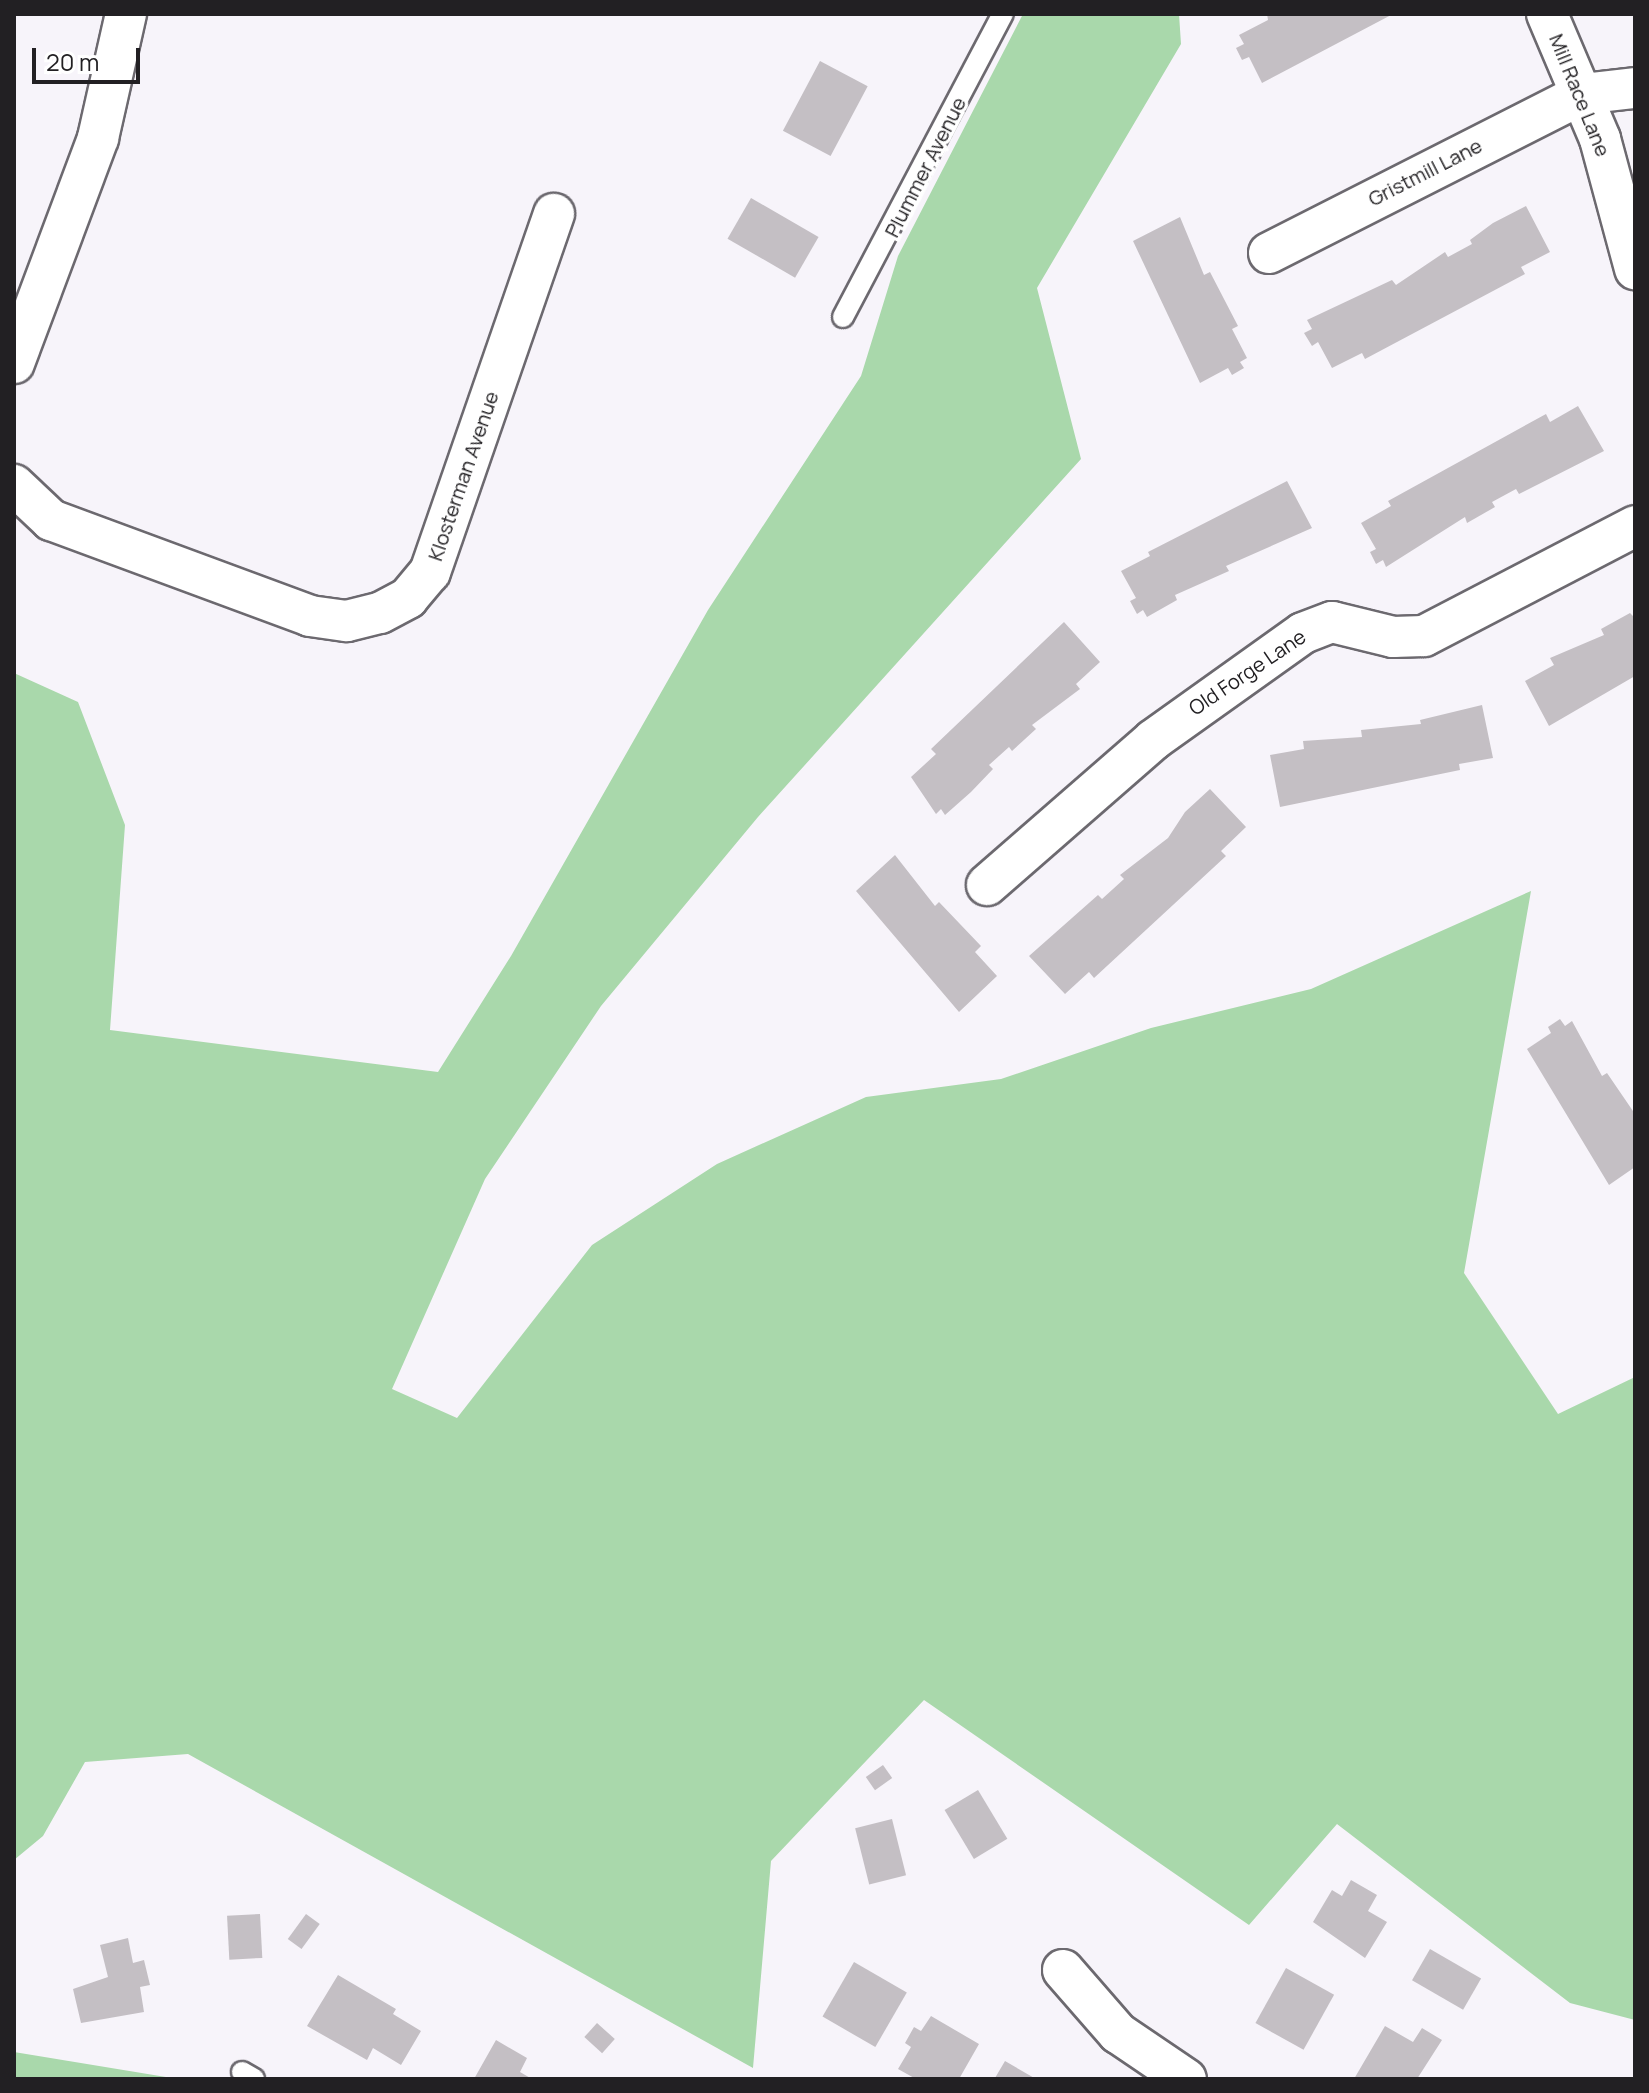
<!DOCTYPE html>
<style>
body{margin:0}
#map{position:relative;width:1649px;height:2093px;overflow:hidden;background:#f7f4fa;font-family:Manrope,sans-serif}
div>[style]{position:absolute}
.green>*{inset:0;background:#a9d8ab}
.building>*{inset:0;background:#c4bfc4;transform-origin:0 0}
.roads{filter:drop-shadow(2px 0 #6c696f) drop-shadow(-2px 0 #6c696f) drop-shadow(0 2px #6c696f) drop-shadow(0 -2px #6c696f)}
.service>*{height:20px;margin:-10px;padding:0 10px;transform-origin:10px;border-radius:10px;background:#fff}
.minor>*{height:40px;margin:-20px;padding:0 20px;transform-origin:20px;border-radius:20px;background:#fff}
span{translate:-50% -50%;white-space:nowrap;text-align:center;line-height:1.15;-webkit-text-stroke:7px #fff;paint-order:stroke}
.street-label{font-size:20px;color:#222023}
.frame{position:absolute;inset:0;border:16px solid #222023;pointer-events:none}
.scale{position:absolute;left:32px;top:48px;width:108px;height:36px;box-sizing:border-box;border:4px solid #222023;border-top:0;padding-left:10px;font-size:24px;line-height:28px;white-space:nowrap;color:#222023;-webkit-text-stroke:6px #fff;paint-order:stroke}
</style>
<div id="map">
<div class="green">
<i style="clip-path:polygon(1023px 14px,1179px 14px,1181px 44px,1037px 288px,1081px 459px,758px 817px,601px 1006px,485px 1179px,392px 1389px,457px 1418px,592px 1245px,717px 1164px,866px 1097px,1001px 1079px,1151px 1028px,1311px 989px,1531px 891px,1464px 1273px,1558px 1414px,1635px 1377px,1635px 2020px,1570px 2003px,1337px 1824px,1249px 1925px,924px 1700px,771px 1861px,753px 2068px,188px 1754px,85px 1762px,43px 1836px,14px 1860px,14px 673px,78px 702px,125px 825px,110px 1030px,438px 1072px,511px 956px,708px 610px,861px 376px,898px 256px)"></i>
<i style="clip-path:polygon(14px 2052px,178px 2079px,14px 2079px)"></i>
</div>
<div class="building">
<i style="clip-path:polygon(1267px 14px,1393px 14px,1262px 83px,1249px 57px,1242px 60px,1236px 48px,1244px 44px,1239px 35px,1268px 20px)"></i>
<i style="left:820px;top:61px;width:54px;height:79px;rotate:28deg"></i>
<i style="left:751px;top:198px;width:78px;height:47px;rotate:30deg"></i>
<i style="clip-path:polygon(1526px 206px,1550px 252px,1521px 267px,1525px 274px,1365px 359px,1362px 353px,1332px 368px,1318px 342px,1312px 346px,1304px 333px,1312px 329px,1307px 320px,1392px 280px,1396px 285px,1445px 252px,1448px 257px,1472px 244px,1470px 240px,1493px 223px)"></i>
<i style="clip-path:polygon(1180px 217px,1204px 275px,1210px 272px,1238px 326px,1232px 329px,1247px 358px,1240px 362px,1244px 368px,1232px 375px,1228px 368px,1200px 383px,1133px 241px)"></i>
<i style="clip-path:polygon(1578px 406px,1604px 451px,1519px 494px,1516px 489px,1492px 502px,1495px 507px,1467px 523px,1465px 517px,1386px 567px,1383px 560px,1376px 564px,1370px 552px,1376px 549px,1361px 523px,1391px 506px,1388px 501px,1546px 414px,1550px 422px)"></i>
<i style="clip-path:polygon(1287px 481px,1312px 528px,1226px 566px,1229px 571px,1175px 595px,1177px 600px,1147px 617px,1143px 610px,1137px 614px,1130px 601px,1136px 598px,1121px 571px,1150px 556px,1148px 552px)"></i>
<i style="clip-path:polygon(1630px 613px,1635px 618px,1635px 676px,1549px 726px,1525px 681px,1554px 665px,1550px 658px,1604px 635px,1601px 629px)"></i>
<i style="clip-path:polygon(1064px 622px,1100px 662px,1076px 684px,1080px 689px,1032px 725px,1036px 729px,1012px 751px,1009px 747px,989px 765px,993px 769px,971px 792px,945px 815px,941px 809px,936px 814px,911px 777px,936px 754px,931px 749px)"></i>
<i style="clip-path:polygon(1482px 705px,1493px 758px,1459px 764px,1460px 770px,1280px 807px,1270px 755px,1304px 749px,1303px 741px,1362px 737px,1361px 730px,1421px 724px,1420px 720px)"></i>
<i style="clip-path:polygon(1210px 789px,1246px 827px,1221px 851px,1226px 856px,1094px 978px,1089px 972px,1065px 994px,1029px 956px,1098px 895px,1102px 899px,1124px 879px,1120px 875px,1168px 838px,1185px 812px)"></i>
<i style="clip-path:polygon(895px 855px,935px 906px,939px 902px,981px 946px,975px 952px,997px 976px,959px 1012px,856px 891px)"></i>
<i style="clip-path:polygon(1560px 1019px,1565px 1026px,1572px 1021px,1602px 1076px,1607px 1073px,1635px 1114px,1635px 1167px,1609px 1185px,1527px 1049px,1551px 1033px,1548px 1027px)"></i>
<i style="left:883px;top:1765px;width:16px;height:21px;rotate:55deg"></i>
<i style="left:978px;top:1790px;width:57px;height:39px;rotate:59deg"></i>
<i style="left:892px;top:1819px;width:58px;height:38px;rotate:76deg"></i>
<i style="clip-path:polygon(1351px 1880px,1377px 1895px,1368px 1911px,1387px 1922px,1365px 1958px,1313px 1922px,1332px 1890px,1342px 1896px)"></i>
<i style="left:260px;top:1914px;width:44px;height:33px;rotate:87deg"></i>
<i style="left:306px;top:1914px;width:17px;height:31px;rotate:36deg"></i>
<i style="clip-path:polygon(128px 1938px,133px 1963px,144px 1960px,150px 1985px,140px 1987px,144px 2012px,81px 2023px,73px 1989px,108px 1977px,100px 1945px)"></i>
<i style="left:1430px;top:1949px;width:59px;height:36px;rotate:30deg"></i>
<i style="left:854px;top:1962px;width:61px;height:63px;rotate:30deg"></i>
<i style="left:1286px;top:1968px;width:55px;height:63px;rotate:29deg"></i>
<i style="clip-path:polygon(338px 1975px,396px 2009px,393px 2014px,421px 2031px,401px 2065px,373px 2048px,367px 2060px,307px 2026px)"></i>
<i style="clip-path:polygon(931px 2016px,979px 2044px,959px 2079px,916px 2079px,898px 2069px,911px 2047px,905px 2043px,914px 2027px,921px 2031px)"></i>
<i style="left:597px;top:2023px;width:24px;height:19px;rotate:42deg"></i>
<i style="clip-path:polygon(1385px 2026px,1413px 2042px,1422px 2028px,1442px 2040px,1417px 2079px,1354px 2079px)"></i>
<i style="clip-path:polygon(496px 2040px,527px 2058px,520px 2072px,532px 2079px,474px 2079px)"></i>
<i style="clip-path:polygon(1005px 2061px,1036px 2079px,987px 2079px,995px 2078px)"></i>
</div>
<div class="roads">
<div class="service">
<i style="left:843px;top:317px;width:343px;rotate:-62.2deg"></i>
<i style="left:242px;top:2072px;width:14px;rotate:30deg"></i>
</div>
<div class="minor">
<i style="left:1547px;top:14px;width:136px;rotate:67deg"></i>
<i style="left:1600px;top:139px;width:135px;rotate:74.9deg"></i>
<i style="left:1269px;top:253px;width:351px;rotate:-26.9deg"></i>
<i style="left:1582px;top:94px;width:53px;rotate:-6.5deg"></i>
<i style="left:14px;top:363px;width:240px;rotate:-69.5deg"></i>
<i style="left:98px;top:138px;width:127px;rotate:-77.3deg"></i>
<i style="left:14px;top:485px;width:51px;rotate:43.4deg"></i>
<i style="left:51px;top:520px;width:276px;rotate:20.3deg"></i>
<i style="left:310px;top:616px;width:37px;rotate:8deg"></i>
<i style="left:347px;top:621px;width:34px;rotate:-14deg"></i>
<i style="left:380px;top:613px;width:32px;rotate:-28deg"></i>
<i style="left:408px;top:598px;width:34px;rotate:-50deg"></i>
<i style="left:430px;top:572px;width:379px;rotate:-70.9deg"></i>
<i style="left:987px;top:885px;width:220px;rotate:-41.1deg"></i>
<i style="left:1153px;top:740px;width:184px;rotate:-35.5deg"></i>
<i style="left:1303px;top:633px;width:31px;rotate:-21deg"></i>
<i style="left:1332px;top:622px;width:63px;rotate:13.8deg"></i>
<i style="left:1393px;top:637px;width:31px;rotate:-2deg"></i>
<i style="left:1424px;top:636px;width:238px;rotate:-27.5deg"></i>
<i style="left:1063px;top:1970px;width:84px;rotate:48.9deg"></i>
<i style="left:1118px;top:2033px;width:82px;rotate:34.1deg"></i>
</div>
</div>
<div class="street-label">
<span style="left:1580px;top:95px;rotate:68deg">Mill Race Lane</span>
<span style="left:925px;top:167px;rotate:-63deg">Plummer Avenue</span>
<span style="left:1425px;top:172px;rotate:-27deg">Gristmill Lane</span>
<span style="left:463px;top:476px;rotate:-71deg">Klosterman Avenue</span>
<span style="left:1247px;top:672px;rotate:-34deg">Old Forge Lane</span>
</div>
<div class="frame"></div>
<div class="scale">20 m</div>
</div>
